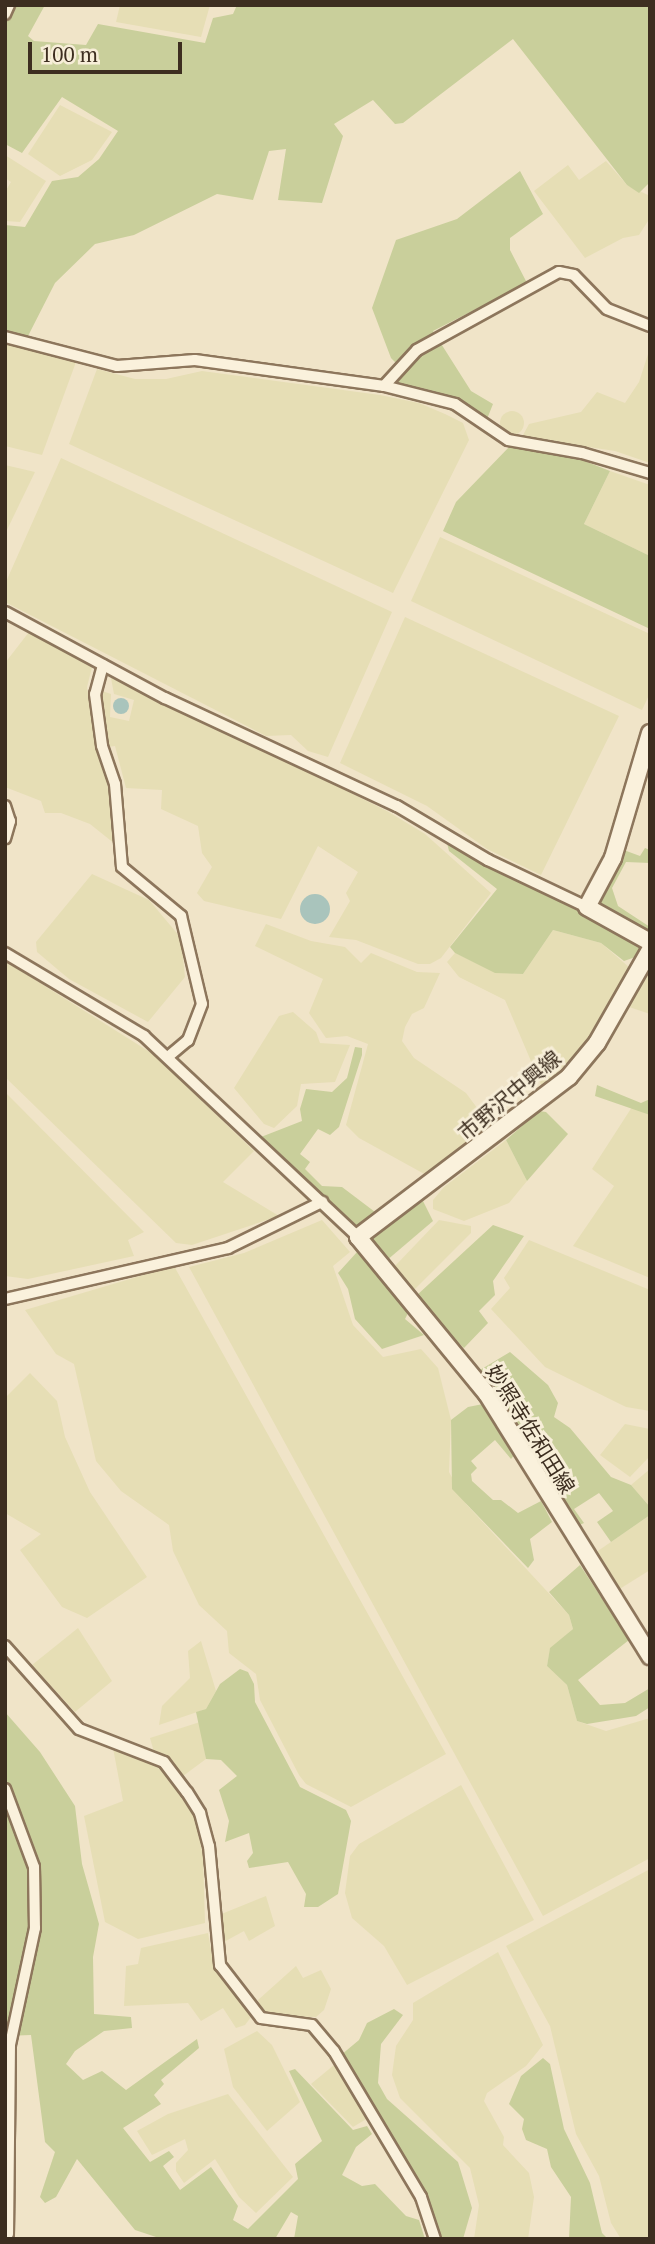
<!DOCTYPE html>
<meta charset="utf-8">
<style>
body{margin:0}
#map{position:relative;width:655px;height:2244px;overflow:hidden;background:#f0e4c8;font-family:"PT Serif","Noto Sans JP",serif}
div>[style]{position:absolute}
.farmland>*{inset:0;background:#e6deb5}
.round{border-radius:50%}
.green>*{inset:0;background:#c9cf9b}
.water>*{inset:0;background:#a9c4bc}
.roads{filter:drop-shadow(2px 0 #8d765c) drop-shadow(-2px 0 #8d765c) drop-shadow(0 2px #8d765c) drop-shadow(0 -2px #8d765c)}
.street>*{height:10px;margin:-5px;padding:0 5px;transform-origin:5px;border-radius:5px;background:#faf1dc}
.secondary>*{height:16px;margin:-8px;padding:0 8px;transform-origin:8px;border-radius:8px;background:#faf1dc}
span{translate:-50% -50%;white-space:nowrap;text-align:center;line-height:1.15;-webkit-text-stroke:6px #f7eed8;paint-order:stroke}
.street-label{font-size:21px;color:#3d2e20}
.frame{position:absolute;inset:0;border:7px solid #3d2e20;pointer-events:none}
.scale{position:absolute;left:28px;top:42px;width:154px;height:32px;box-sizing:border-box;border:4px solid #3d2e20;border-top:0;padding-left:9px;font-size:21px;line-height:24px;white-space:nowrap;color:#3d2e20;-webkit-text-stroke:5px #f7eed8;paint-order:stroke}
</style>
<div id="map">
<div class="farmland">
<i style="clip-path:polygon(120px 5px,210px 5px,201px 37px,116px 22px)"></i>
<i style="clip-path:polygon(60px 105px,112px 132px,92px 160px,60px 176px,28px 154px)"></i>
<i style="clip-path:polygon(5px 155px,46px 181px,20px 222px,5px 221px,5px 192px,11px 182px,5px 178px)"></i>
<i style="clip-path:polygon(606px 161px,627px 185px,650px 196px,650px 218px,639px 235px,623px 238px,585px 258px,534px 191px,568px 165px,579px 180px)"></i>
<i style="clip-path:polygon(5px 342px,76px 362px,42px 455px,5px 446px)"></i>
<i style="clip-path:polygon(650px 348px,650px 463px,615px 451px,522px 437px,529px 424px,581px 412px,597px 392px,625px 403px,639px 382px)"></i>
<i style="clip-path:polygon(97px 369px,135px 379px,166px 379px,202px 371px,380px 395px,419px 403px,445px 414px,463px 423px,469px 440px,393px 593px,69px 444px)"></i>
<i class="round" style="left:500px;top:411px;width:24px;height:24px"></i>
<i style="clip-path:polygon(61px 458px,392px 612px,328px 757px,308px 751px,291px 735px,266px 736px,5px 602px,5px 584px)"></i>
<i style="clip-path:polygon(5px 465px,35px 472px,5px 534px)"></i>
<i style="clip-path:polygon(610px 471px,650px 485px,650px 556px,584px 524px)"></i>
<i style="clip-path:polygon(440px 537px,650px 634px,650px 693px,642px 710px,411px 601px)"></i>
<i style="clip-path:polygon(405px 617px,619px 716px,541px 875px,487px 849px,427px 806px,340px 763px)"></i>
<i style="clip-path:polygon(29px 632px,92px 667px,87px 687px,96px 746px,110px 793px,115px 844px,90px 824px,61px 813px,45px 813px,41px 801px,5px 787px,5px 663px)"></i>
<i style="clip-path:polygon(110px 673px,387px 811px,425px 834px,491px 893px,441px 958px,430px 964px,418px 964px,356px 940px,329px 937px,350px 901px,346px 893px,358px 872px,318px 846px,281px 919px,204px 901px,197px 893px,212px 867px,202px 853px,198px 826px,161px 809px,162px 790px,126px 788px,115px 746px,108px 747px,99px 690px,111px 694px,110px 717px,129px 721px,134px 700px,114px 694px)"></i>
<i style="clip-path:polygon(92px 874px,149px 900px,181px 938px,185px 977px,148px 1022px,69px 979px,37px 952px,36px 942px)"></i>
<i style="clip-path:polygon(266px 924px,311px 941px,345px 947px,361px 963px,371px 953px,417px 972px,440px 973px,424px 1008px,412px 1014px,405px 1027px,402px 1041px,414px 1058px,466px 1093px,492px 1128px,428px 1176px,359px 1138px,346px 1125px,368px 1044px,347px 1036px,326px 1038px,309px 1013px,323px 979px,255px 946px)"></i>
<i style="clip-path:polygon(553px 930px,601px 943px,630px 968px,581px 1049px,542px 1087px,505px 1000px,459px 977px,447px 962px,455px 953px,495px 972px,523px 974px)"></i>
<i style="clip-path:polygon(5px 961px,153px 1054px,254px 1151px,223px 1182px,279px 1216px,192px 1245px,176px 1243px,5px 1077px)"></i>
<i style="clip-path:polygon(647px 975px,650px 977px,650px 1014px,629px 1007px)"></i>
<i style="clip-path:polygon(293px 1012px,316px 1032px,320px 1043px,350px 1045px,335px 1082px,301px 1084px,297px 1106px,274px 1128px,264px 1124px,234px 1088px,279px 1016px)"></i>
<i style="clip-path:polygon(5px 1092px,144px 1232px,128px 1240px,134px 1256px,28px 1279px,5px 1276px)"></i>
<i style="clip-path:polygon(632px 1107px,650px 1115px,650px 1278px,573px 1246px,614px 1186px,592px 1169px)"></i>
<i style="clip-path:polygon(506px 1140px,527px 1181px,509px 1203px,464px 1221px,433px 1209px,433px 1200px,444px 1187px)"></i>
<i style="clip-path:polygon(322px 1220px,350px 1252px,333px 1266px,353px 1325px,383px 1357px,421px 1349px,438px 1368px,451px 1420px,449px 1472px,466px 1504px,569px 1615px,573px 1629px,550px 1649px,547px 1666px,567px 1685px,577px 1721px,606px 1731px,650px 1718px,650px 1858px,543px 1916px,189px 1267px,244px 1253px)"></i>
<i style="clip-path:polygon(439px 1220px,471px 1226px,471px 1233px,414px 1290px,394px 1267px)"></i>
<i style="clip-path:polygon(529px 1240px,650px 1290px,650px 1411px,626px 1407px,545px 1367px,491px 1309px,510px 1288px,504px 1278px)"></i>
<i style="clip-path:polygon(174px 1266px,446px 1754px,351px 1807px,306px 1784px,299px 1775px,260px 1700px,256px 1674px,229px 1653px,227px 1631px,199px 1605px,173px 1551px,169px 1525px,121px 1491px,96px 1461px,74px 1364px,56px 1354px,25px 1310px)"></i>
<i style="clip-path:polygon(30px 1373px,57px 1401px,65px 1437px,90px 1492px,147px 1577px,87px 1618px,62px 1607px,20px 1550px,41px 1534px,5px 1513px,5px 1398px)"></i>
<i style="clip-path:polygon(625px 1424px,650px 1429px,650px 1456px,630px 1477px,600px 1455px)"></i>
<i style="clip-path:polygon(650px 1469px,650px 1507px,631px 1485px)"></i>
<i style="clip-path:polygon(650px 1515px,650px 1570px,618px 1590px,592px 1555px)"></i>
<i style="clip-path:polygon(78px 1628px,112px 1681px,75px 1712px,32px 1665px)"></i>
<i style="clip-path:polygon(201px 1641px,216px 1691px,206px 1709px,159px 1725px,162px 1706px,190px 1678px,188px 1651px)"></i>
<i style="clip-path:polygon(200px 1722px,206px 1759px,183px 1776px,168px 1759px,154px 1752px,150px 1738px)"></i>
<i style="clip-path:polygon(113px 1748px,162px 1768px,195px 1818px,203px 1856px,205px 1923px,138px 1939px,105px 1922px,84px 1816px,123px 1801px)"></i>
<i style="clip-path:polygon(461px 1785px,534px 1920px,407px 1985px,384px 1946px,352px 1918px,345px 1893px,350px 1856px,359px 1844px)"></i>
<i style="clip-path:polygon(650px 1869px,650px 2239px,621px 2239px,611px 2223px,599px 2176px,576px 2134px,550px 2026px,506px 1946px)"></i>
<i style="clip-path:polygon(266px 1896px,275px 1926px,249px 1941px,244px 1931px,222px 1943px,219px 1915px)"></i>
<i style="clip-path:polygon(208px 1933px,214px 1967px,251px 2017px,245px 2025px,236px 2028px,223px 2008px,201px 2021px,188px 2003px,124px 2006px,126px 1966px,138px 1964px,141px 1948px)"></i>
<i style="clip-path:polygon(498px 1952px,543px 2045px,526px 2066px,487px 2093px,484px 2101px,504px 2137px,503px 2145px,529px 2173px,534px 2197px,528px 2239px,474px 2239px,479px 2205px,470px 2168px,400px 2098px,392px 2075px,396px 2046px,413px 2020px,413px 2003px)"></i>
<i style="clip-path:polygon(296px 1966px,303px 1978px,321px 1970px,331px 1989px,324px 2010px,316px 2017px,274px 2016px,260px 2008px,258px 2000px)"></i>
<i style="clip-path:polygon(257px 2031px,272px 2045px,300px 2102px,267px 2131px,233px 2087px,224px 2049px)"></i>
<i style="clip-path:polygon(334px 2065px,368px 2118px,353px 2127px,311px 2084px)"></i>
<i style="clip-path:polygon(228px 2094px,293px 2177px,256px 2213px,239px 2197px,215px 2159px,184px 2183px,176px 2171px,176px 2163px,188px 2150px,185px 2139px,152px 2155px,137px 2131px,168px 2114px)"></i>
</div>
<div class="green">
<i style="clip-path:polygon(5px 5px,45px 5px,28px 36px,34px 41px,86px 45px,98px 24px,205px 43px,213px 18px,233px 14px,237px 5px,650px 5px,650px 182px,639px 193px,627px 185px,513px 39px,403px 123px,395px 124px,373px 100px,334px 124px,343px 136px,322px 203px,278px 200px,286px 149px,269px 151px,253px 200px,217px 194px,134px 235px,95px 244px,55px 283px,27px 338px,5px 331px,5px 225px,25px 227px,52px 181px,78px 177px,99px 159px,118px 131px,62px 97px,22px 153px,5px 144px)"></i>
<i style="clip-path:polygon(520px 171px,543px 214px,510px 238px,510px 250px,527px 283px,433px 331px,471px 391px,493px 404px,487px 419px,457px 399px,396px 388px,392px 383px,402px 369px,391px 358px,372px 308px,396px 240px,457px 219px)"></i>
<i style="clip-path:polygon(510px 446px,577px 458px,610px 471px,584px 524px,650px 556px,650px 629px,443px 531px,456px 502px)"></i>
<i style="clip-path:polygon(446px 839px,641px 944px,641px 955px,624px 961px,601px 943px,553px 930px,523px 974px,495px 973px,455px 953px,450px 947px,497px 889px,449px 851px)"></i>
<i style="clip-path:polygon(645px 848px,650px 850px,650px 863px,626px 862px,612px 888px,618px 906px,650px 927px,650px 940px,592px 907px,621px 849px,640px 856px)"></i>
<i style="clip-path:polygon(355px 1047px,362px 1048px,362px 1055px,339px 1127px,330px 1135px,318px 1129px,300px 1154px,310px 1162px,305px 1169px,322px 1186px,342px 1187px,379px 1215px,364px 1225px,356px 1225px,261px 1137px,302px 1121px,300px 1109px,306px 1089px,332px 1092px,347px 1078px)"></i>
<i style="clip-path:polygon(597px 1085px,641px 1103px,650px 1099px,650px 1115px,595px 1096px)"></i>
<i style="clip-path:polygon(539px 1111px,546px 1112px,568px 1134px,527px 1181px,506px 1140px)"></i>
<i style="clip-path:polygon(423px 1201px,433px 1221px,386px 1261px,372px 1242px,374px 1235px)"></i>
<i style="clip-path:polygon(493px 1225px,524px 1236px,493px 1281px,495px 1295px,479px 1311px,488px 1323px,464px 1348px,417px 1305px,416px 1296px)"></i>
<i style="clip-path:polygon(357px 1252px,408px 1313px,405px 1319px,424px 1335px,382px 1349px,355px 1319px,348px 1289px,338px 1273px)"></i>
<i style="clip-path:polygon(510px 1352px,548px 1385px,558px 1403px,554px 1417px,570px 1428px,611px 1477px,631px 1485px,650px 1507px,650px 1515px,611px 1542px,597px 1522px,613px 1511px,599px 1493px,574px 1509px,584px 1523px,575px 1527px,480px 1370px)"></i>
<i style="clip-path:polygon(483px 1404px,516px 1453px,511px 1459px,495px 1440px,471px 1461px,477px 1468px,471px 1474px,472px 1481px,493px 1500px,501px 1500px,518px 1513px,541px 1501px,552px 1522px,530px 1539px,534px 1560px,528px 1568px,452px 1489px,451px 1420px,468px 1407px)"></i>
<i style="clip-path:polygon(580px 1565px,629px 1640px,578px 1680px,600px 1705px,625px 1703px,650px 1688px,650px 1707px,636px 1716px,587px 1724px,577px 1721px,567px 1685px,547px 1666px,550px 1648px,573px 1629px,569px 1615px,549px 1592px)"></i>
<i style="clip-path:polygon(240px 1669px,248px 1672px,254px 1684px,255px 1702px,300px 1787px,346px 1810px,351px 1821px,338px 1894px,318px 1907px,304px 1907px,306px 1894px,288px 1862px,249px 1868px,247px 1861px,253px 1853px,249px 1833px,225px 1842px,229px 1821px,219px 1790px,237px 1776px,221px 1760px,206px 1759px,196px 1712px,206px 1709px,220px 1684px)"></i>
<i style="clip-path:polygon(5px 1712px,40px 1752px,75px 1806px,82px 1864px,99px 1924px,93px 1957px,94px 2014px,131px 2017px,132px 2028px,104px 2031px,75px 2051px,66px 2064px,83px 2080px,102px 2071px,126px 2090px,197px 2039px,199px 2048px,161px 2080px,164px 2084px,154px 2095px,161px 2104px,123px 2128px,150px 2162px,169px 2151px,174px 2157px,163px 2166px,180px 2190px,211px 2167px,238px 2206px,233px 2220px,248px 2229px,298px 2179px,295px 2164px,322px 2141px,289px 2071px,295px 2069px,353px 2130px,367px 2126px,372px 2134px,356px 2147px,342px 2175px,362px 2186px,375px 2184px,406px 2216px,419px 2220px,425px 2239px,294px 2239px,298px 2216px,291px 2212px,275px 2239px,162px 2239px,135px 2230px,77px 2159px,56px 2197px,45px 2203px,40px 2197px,55px 2152px,45px 2142px,31px 2035px,5px 2036px)"></i>
<i style="clip-path:polygon(394px 2009px,403px 2015px,381px 2044px,378px 2083px,387px 2099px,458px 2162px,472px 2208px,463px 2239px,439px 2239px,399px 2153px,341px 2055px,359px 2040px,367px 2023px)"></i>
<i style="clip-path:polygon(543px 2058px,550px 2064px,564px 2129px,590px 2183px,602px 2233px,608px 2239px,569px 2239px,571px 2197px,551px 2167px,547px 2149px,526px 2140px,522px 2129px,524px 2119px,509px 2104px,521px 2076px)"></i>
</div>
<div class="water">
<i class="round" style="left:113px;top:698px;width:16px;height:16px"></i>
<i class="round" style="left:300px;top:894px;width:30px;height:30px"></i>
</div>
<div class="roads">
<div class="street">
<i style="left:5px;top:14px;width:10px;rotate:-66deg"></i>
<i style="left:5px;top:337px;width:116px;rotate:14.5deg"></i>
<i style="left:117px;top:366px;width:78px;rotate:-4.4deg"></i>
<i style="left:195px;top:360px;width:191px;rotate:7.8deg"></i>
<i style="left:384px;top:386px;width:73px;rotate:14.2deg"></i>
<i style="left:455px;top:404px;width:64px;rotate:34.2deg"></i>
<i style="left:508px;top:440px;width:75px;rotate:10deg"></i>
<i style="left:582px;top:453px;width:71px;rotate:16.4deg"></i>
<i style="left:384px;top:386px;width:49px;rotate:-47.5deg"></i>
<i style="left:417px;top:350px;width:162px;rotate:-28.8deg"></i>
<i style="left:559px;top:272px;width:15px;rotate:11deg"></i>
<i style="left:574px;top:275px;width:47px;rotate:45.9deg"></i>
<i style="left:607px;top:309px;width:46px;rotate:21.6deg"></i>
<i style="left:5px;top:612px;width:182px;rotate:28.3deg"></i>
<i style="left:165px;top:698px;width:256px;rotate:25deg"></i>
<i style="left:397px;top:806px;width:106px;rotate:30.7deg"></i>
<i style="left:488px;top:860px;width:110px;rotate:25.4deg"></i>
<i style="left:103px;top:665px;width:30px;rotate:105deg"></i>
<i style="left:95px;top:694px;width:52px;rotate:82.3deg"></i>
<i style="left:102px;top:746px;width:40px;rotate:71.1deg"></i>
<i style="left:115px;top:784px;width:83px;rotate:85.2deg"></i>
<i style="left:122px;top:867px;width:77px;rotate:39.7deg"></i>
<i style="left:181px;top:916px;width:90px;rotate:76.6deg"></i>
<i style="left:202px;top:1004px;width:39px;rotate:111deg"></i>
<i style="left:188px;top:1040px;width:26px;rotate:140deg"></i>
<i style="left:5px;top:806px;width:16px;rotate:72deg"></i>
<i style="left:10px;top:821px;width:18px;rotate:106deg"></i>
<i style="left:5px;top:953px;width:162px;rotate:30.8deg"></i>
<i style="left:144px;top:1036px;width:294px;rotate:43.2deg"></i>
<i style="left:5px;top:1299px;width:229px;rotate:-12.9deg"></i>
<i style="left:228px;top:1248px;width:105px;rotate:-26.1deg"></i>
<i style="left:5px;top:1646px;width:111px;rotate:48.3deg"></i>
<i style="left:79px;top:1729px;width:91px;rotate:21.2deg"></i>
<i style="left:164px;top:1762px;width:38px;rotate:53deg"></i>
<i style="left:187px;top:1792px;width:25px;rotate:58deg"></i>
<i style="left:200px;top:1813px;width:34px;rotate:75deg"></i>
<i style="left:209px;top:1846px;width:120px;rotate:84.7deg"></i>
<i style="left:220px;top:1965px;width:67px;rotate:52.3deg"></i>
<i style="left:261px;top:2018px;width:51px;rotate:7.8deg"></i>
<i style="left:312px;top:2025px;width:34px;rotate:50deg"></i>
<i style="left:334px;top:2051px;width:170px;rotate:59.2deg"></i>
<i style="left:421px;top:2197px;width:44px;rotate:71.6deg"></i>
<i style="left:5px;top:1789px;width:83px;rotate:69.6deg"></i>
<i style="left:34px;top:1867px;width:61px;rotate:89.1deg"></i>
<i style="left:35px;top:1928px;width:120px;rotate:102.1deg"></i>
<i style="left:10px;top:2045px;width:189px;rotate:90.6deg"></i>
</div>
<div class="secondary">
<i style="left:650px;top:733px;width:130px;rotate:106.5deg"></i>
<i style="left:613px;top:858px;width:55px;rotate:118deg"></i>
<i style="left:587px;top:907px;width:72px;rotate:29.1deg"></i>
<i style="left:650px;top:950px;width:107px;rotate:119.7deg"></i>
<i style="left:597px;top:1043px;width:44px;rotate:129.5deg"></i>
<i style="left:569px;top:1077px;width:265px;rotate:142.8deg"></i>
<i style="left:358px;top:1237px;width:203px;rotate:50.6deg"></i>
<i style="left:487px;top:1394px;width:309px;rotate:58.1deg"></i>
</div>
</div>
<div class="street-label">
<span style="left:509px;top:1095px;rotate:-40deg">市野沢中興線</span>
<span style="left:531px;top:1429px;rotate:58deg">妙照寺佐和田線</span>
</div>
<div class="frame"></div>
<div class="scale">100 m</div>
</div>
